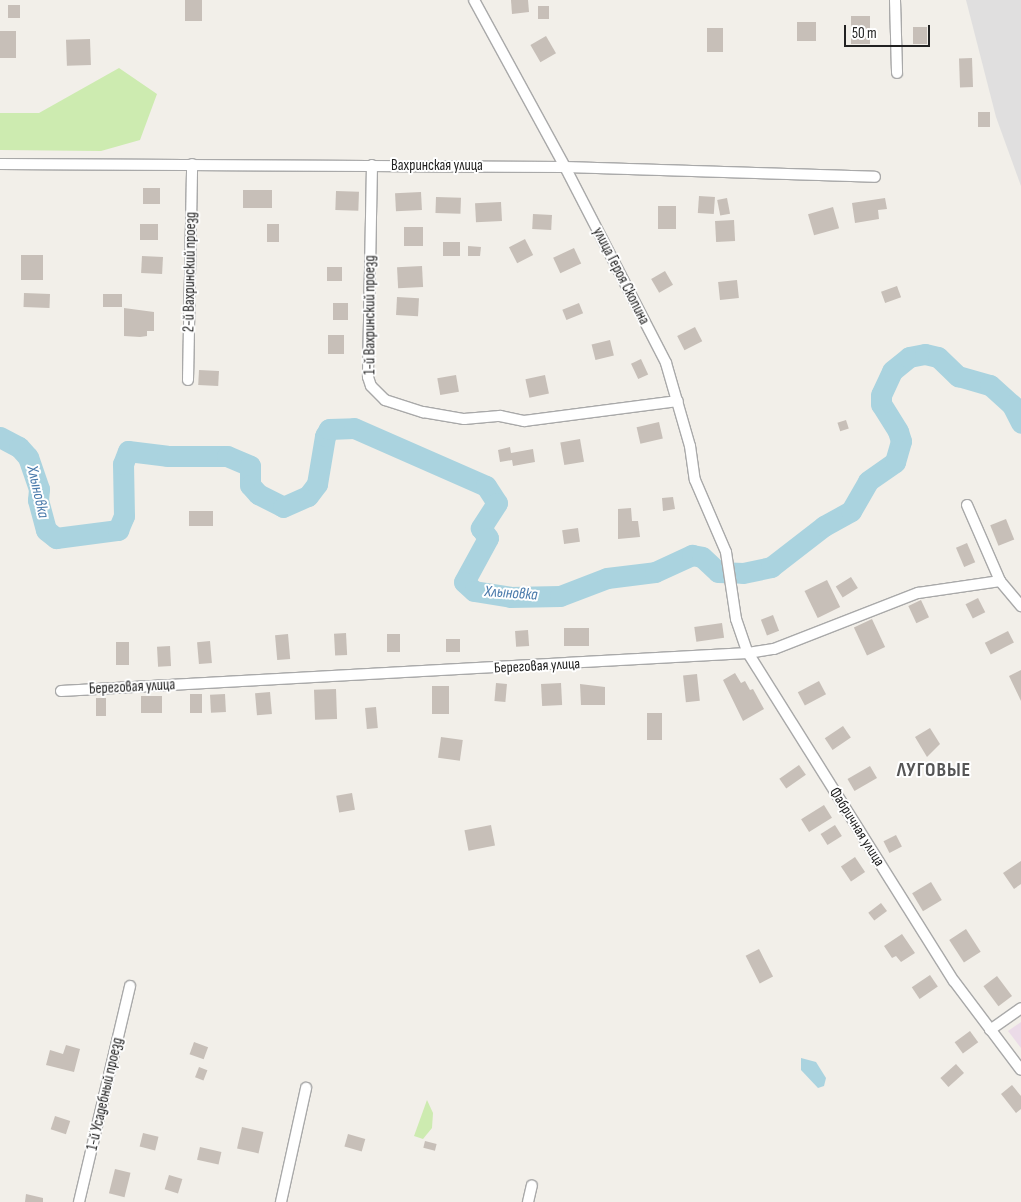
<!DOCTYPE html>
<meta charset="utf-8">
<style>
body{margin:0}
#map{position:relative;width:1021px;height:1202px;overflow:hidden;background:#f2efe9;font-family:"Sofia Sans Condensed",sans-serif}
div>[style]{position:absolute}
.residential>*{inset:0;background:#e0dfdf}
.industrial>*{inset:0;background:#ebdbe8}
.grass>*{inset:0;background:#cdebb0}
.water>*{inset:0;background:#aad3df}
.river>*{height:21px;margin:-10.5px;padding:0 10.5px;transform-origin:10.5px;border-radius:10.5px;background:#aad3df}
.building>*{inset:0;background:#c7bfb8;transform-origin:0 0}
.roads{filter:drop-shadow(1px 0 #a9a9a9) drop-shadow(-1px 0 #a9a9a9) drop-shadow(0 1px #a9a9a9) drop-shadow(0 -1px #a9a9a9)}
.minor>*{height:10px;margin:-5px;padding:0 5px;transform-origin:5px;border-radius:5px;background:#fff}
span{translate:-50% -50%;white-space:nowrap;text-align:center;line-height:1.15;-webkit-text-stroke:4px #fff;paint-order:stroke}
.street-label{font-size:15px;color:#222}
.water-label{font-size:16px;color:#4a7aab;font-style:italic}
.district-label{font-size:20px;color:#555;font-weight:700;letter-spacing:1px}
.scale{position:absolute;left:844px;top:25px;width:86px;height:22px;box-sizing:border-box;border:2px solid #222;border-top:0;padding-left:6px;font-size:15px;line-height:18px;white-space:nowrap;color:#222;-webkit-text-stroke:4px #fff;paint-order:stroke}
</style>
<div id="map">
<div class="residential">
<i style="clip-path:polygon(966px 0,1021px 0,1021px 186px,996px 117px)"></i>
</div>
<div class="industrial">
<i style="clip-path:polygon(1021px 1022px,1021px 1048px,1008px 1031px)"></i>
</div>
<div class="grass">
<i style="clip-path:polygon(119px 68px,157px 94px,140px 140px,101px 151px,0 150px,0 113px,39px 113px)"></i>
<i style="clip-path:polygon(427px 1100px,433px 1113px,432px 1128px,423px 1139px,414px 1136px)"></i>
</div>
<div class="water">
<i style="clip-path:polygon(801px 1058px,816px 1062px,826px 1078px,824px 1086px,818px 1088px,801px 1070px)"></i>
</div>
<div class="river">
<i style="left:0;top:437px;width:21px;rotate:28deg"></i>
<i style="left:19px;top:447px;width:13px;rotate:48deg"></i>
<i style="left:28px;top:457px;width:34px;rotate:71deg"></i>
<i style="left:39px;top:489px;width:11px;rotate:95deg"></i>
<i style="left:38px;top:500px;width:31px;rotate:75deg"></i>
<i style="left:46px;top:530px;width:13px;rotate:39deg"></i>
<i style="left:56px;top:538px;width:63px;rotate:-7.4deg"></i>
<i style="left:118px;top:530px;width:15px;rotate:-67deg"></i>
<i style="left:124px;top:516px;width:52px;rotate:-91.1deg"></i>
<i style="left:123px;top:464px;width:14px;rotate:-69deg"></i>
<i style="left:128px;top:451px;width:39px;rotate:7deg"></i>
<i style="left:167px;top:456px;width:60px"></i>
<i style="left:227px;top:456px;width:25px;rotate:23deg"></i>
<i style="left:250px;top:466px;width:19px;rotate:90deg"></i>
<i style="left:250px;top:485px;width:12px;rotate:48deg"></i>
<i style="left:258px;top:494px;width:28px;rotate:27deg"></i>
<i style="left:283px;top:507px;width:27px;rotate:-24deg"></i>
<i style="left:308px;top:496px;width:15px;rotate:-53deg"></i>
<i style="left:317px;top:484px;width:49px;rotate:-80.5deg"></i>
<i style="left:325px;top:436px;width:8px;rotate:-60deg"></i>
<i style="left:329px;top:429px;width:25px;rotate:-2deg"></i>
<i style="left:354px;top:428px;width:144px;rotate:23.7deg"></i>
<i style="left:486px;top:486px;width:20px;rotate:57deg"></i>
<i style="left:497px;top:503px;width:30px;rotate:123deg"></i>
<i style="left:481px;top:528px;width:12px;rotate:55deg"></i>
<i style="left:488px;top:538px;width:50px;rotate:118.6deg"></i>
<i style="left:464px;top:582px;width:13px;rotate:42deg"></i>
<i style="left:474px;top:591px;width:36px;rotate:9deg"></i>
<i style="left:510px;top:597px;width:50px;rotate:-1.1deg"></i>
<i style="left:560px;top:596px;width:50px;rotate:-21deg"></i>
<i style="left:607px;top:578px;width:48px;rotate:-7.1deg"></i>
<i style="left:655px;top:572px;width:41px;rotate:-24.7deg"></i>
<i style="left:692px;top:555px;width:10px;rotate:11deg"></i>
<i style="left:702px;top:557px;width:22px;rotate:43deg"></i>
<i style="left:718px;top:572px;width:25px;rotate:2deg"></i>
<i style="left:743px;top:573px;width:29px;rotate:-12deg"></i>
<i style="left:771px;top:567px;width:67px;rotate:-37.7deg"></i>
<i style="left:824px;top:526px;width:31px;rotate:-29deg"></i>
<i style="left:851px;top:511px;width:34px;rotate:-60deg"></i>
<i style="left:868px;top:481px;width:33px;rotate:-35deg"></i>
<i style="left:895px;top:462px;width:22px;rotate:-74deg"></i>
<i style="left:901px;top:441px;width:10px;rotate:-107deg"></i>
<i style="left:898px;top:431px;width:32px;rotate:-122deg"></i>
<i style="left:881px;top:404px;width:9px;rotate:-90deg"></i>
<i style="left:881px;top:395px;width:26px;rotate:-65deg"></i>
<i style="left:892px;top:371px;width:22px;rotate:-39deg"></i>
<i style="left:909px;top:357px;width:16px;rotate:-11deg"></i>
<i style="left:925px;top:354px;width:13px;rotate:13deg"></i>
<i style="left:938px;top:357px;width:28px;rotate:44deg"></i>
<i style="left:958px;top:376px;width:33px;rotate:16deg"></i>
<i style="left:990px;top:385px;width:30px;rotate:42deg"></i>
<i style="left:1012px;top:405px;width:20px;rotate:63deg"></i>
</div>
<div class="building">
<i style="left:185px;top:0;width:17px;height:21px"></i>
<i style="clip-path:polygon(511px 0,528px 0,529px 12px,512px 14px)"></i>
<i style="left:8px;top:5px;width:12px;height:13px"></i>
<i style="left:538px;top:6px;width:11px;height:13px"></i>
<i style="left:851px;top:16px;width:19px;height:28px"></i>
<i style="left:797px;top:22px;width:19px;height:19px"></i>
<i style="left:913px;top:27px;width:14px;height:17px"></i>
<i style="left:707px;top:28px;width:16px;height:24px"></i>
<i style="left:0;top:31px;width:16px;height:27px"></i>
<i style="left:546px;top:36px;width:20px;height:18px;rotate:60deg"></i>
<i style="left:90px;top:39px;width:26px;height:24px;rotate:88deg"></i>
<i style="left:972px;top:58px;width:29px;height:13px;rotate:88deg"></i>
<i style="left:978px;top:112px;width:12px;height:15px"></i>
<i style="left:160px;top:188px;width:16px;height:17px;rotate:90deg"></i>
<i style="left:272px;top:190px;width:18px;height:29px;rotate:90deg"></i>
<i style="left:336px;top:191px;width:23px;height:19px;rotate:2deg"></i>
<i style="left:421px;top:192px;width:18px;height:26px;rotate:87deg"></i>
<i style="left:699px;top:196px;width:16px;height:17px;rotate:4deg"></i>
<i style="left:436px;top:197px;width:25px;height:16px;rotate:2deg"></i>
<i style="left:727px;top:198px;width:16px;height:10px;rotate:79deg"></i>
<i style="clip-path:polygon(885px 198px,887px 209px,878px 210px,879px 219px,855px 223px,852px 203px)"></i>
<i style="left:501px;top:202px;width:19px;height:26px;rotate:87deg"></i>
<i style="left:658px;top:206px;width:18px;height:23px"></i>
<i style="left:833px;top:207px;width:22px;height:26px;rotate:74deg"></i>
<i style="left:533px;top:214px;width:19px;height:15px;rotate:3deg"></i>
<i style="left:734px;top:220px;width:21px;height:19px;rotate:87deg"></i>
<i style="left:140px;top:224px;width:18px;height:16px"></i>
<i style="left:267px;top:224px;width:12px;height:18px"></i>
<i style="left:404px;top:227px;width:19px;height:19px"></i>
<i style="left:525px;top:239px;width:18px;height:18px;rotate:63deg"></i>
<i style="left:443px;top:242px;width:17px;height:14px"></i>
<i style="clip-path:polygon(468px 246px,481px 247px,480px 256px,468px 256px)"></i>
<i style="left:574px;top:248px;width:17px;height:23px;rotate:65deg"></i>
<i style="left:21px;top:255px;width:22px;height:25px"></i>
<i style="left:142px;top:256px;width:21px;height:17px;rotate:3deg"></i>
<i style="left:422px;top:266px;width:21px;height:25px;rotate:87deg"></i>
<i style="left:327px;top:267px;width:15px;height:14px"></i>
<i style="left:665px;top:271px;width:16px;height:16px;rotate:60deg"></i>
<i style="left:737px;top:280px;width:18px;height:19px;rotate:84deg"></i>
<i style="left:897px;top:286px;width:12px;height:17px;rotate:70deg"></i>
<i style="left:24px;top:293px;width:26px;height:14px;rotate:2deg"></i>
<i style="left:103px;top:294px;width:19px;height:13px"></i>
<i style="left:397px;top:297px;width:22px;height:18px;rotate:3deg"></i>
<i style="left:333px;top:303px;width:15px;height:17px"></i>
<i style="left:579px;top:303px;width:11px;height:18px;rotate:68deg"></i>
<i style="clip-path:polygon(124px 308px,154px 312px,154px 331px,147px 331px,147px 336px,140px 337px,124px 336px)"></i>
<i style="left:695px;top:327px;width:16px;height:20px;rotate:63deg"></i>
<i style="left:328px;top:335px;width:16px;height:19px"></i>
<i style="left:610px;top:340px;width:16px;height:19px;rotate:76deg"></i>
<i style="left:641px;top:359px;width:17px;height:11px;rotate:65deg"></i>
<i style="left:199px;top:370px;width:20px;height:15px;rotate:3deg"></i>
<i style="left:456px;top:375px;width:17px;height:19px;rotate:80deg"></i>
<i style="left:545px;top:375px;width:19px;height:20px;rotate:78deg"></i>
<i style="left:846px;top:420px;width:9px;height:9px;rotate:72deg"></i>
<i style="left:659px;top:422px;width:17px;height:23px;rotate:77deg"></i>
<i style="left:580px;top:439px;width:23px;height:20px;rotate:80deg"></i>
<i style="clip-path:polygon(510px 447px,511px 453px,533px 449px,535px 462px,513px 466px,512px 460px,500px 462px,498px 450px)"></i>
<i style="clip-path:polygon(673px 497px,675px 509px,663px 511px,662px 498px)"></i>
<i style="clip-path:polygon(631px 508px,632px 521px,638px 521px,640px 537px,618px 539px,618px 509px)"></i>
<i style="left:189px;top:511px;width:24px;height:15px"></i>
<i style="left:1006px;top:519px;width:22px;height:17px;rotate:68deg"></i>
<i style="left:578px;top:528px;width:14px;height:16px;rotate:82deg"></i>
<i style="left:967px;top:543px;width:21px;height:12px;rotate:67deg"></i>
<i style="left:851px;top:577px;width:13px;height:18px;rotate:58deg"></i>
<i style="left:827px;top:580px;width:30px;height:25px;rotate:64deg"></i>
<i style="left:978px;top:598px;width:16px;height:14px;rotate:63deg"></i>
<i style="left:921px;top:600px;width:19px;height:14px;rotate:65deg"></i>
<i style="left:773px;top:615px;width:17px;height:13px;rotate:69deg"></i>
<i style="left:872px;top:619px;width:31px;height:20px;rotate:65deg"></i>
<i style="left:722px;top:623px;width:15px;height:28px;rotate:82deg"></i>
<i style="left:589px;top:628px;width:18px;height:25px;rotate:90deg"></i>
<i style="left:528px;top:630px;width:16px;height:13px;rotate:86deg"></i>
<i style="left:1008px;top:631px;width:13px;height:26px;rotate:63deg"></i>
<i style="left:346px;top:633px;width:22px;height:12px;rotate:87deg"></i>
<i style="left:288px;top:634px;width:25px;height:13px;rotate:85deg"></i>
<i style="left:387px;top:634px;width:13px;height:18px"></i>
<i style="left:446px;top:639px;width:14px;height:13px"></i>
<i style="left:210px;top:641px;width:22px;height:13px;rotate:85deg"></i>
<i style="left:116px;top:642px;width:13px;height:23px"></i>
<i style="left:170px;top:646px;width:20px;height:13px;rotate:87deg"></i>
<i style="clip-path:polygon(1021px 670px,1021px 701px,1009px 676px)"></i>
<i style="clip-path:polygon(735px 673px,741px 683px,745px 681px,750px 690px,753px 689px,764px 709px,743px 721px,723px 680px)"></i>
<i style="left:697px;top:674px;width:27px;height:14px;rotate:84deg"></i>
<i style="left:819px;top:681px;width:15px;height:24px;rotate:62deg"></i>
<i style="left:496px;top:683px;width:11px;height:18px;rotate:5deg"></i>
<i style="left:561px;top:683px;width:22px;height:20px;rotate:87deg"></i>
<i style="clip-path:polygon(580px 684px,605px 687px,605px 705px,581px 705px)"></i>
<i style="left:432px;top:686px;width:17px;height:28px"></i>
<i style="left:336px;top:689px;width:30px;height:22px;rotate:88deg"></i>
<i style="left:270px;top:692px;width:22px;height:15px;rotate:85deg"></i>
<i style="left:190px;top:694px;width:12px;height:19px"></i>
<i style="left:225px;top:694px;width:18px;height:15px;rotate:87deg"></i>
<i style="left:162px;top:696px;width:17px;height:21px;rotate:90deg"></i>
<i style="left:96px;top:698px;width:10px;height:18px"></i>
<i style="left:376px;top:707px;width:21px;height:11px;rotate:85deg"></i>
<i style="left:647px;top:713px;width:15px;height:27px"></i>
<i style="left:843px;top:726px;width:14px;height:22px;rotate:56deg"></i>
<i style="clip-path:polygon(930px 728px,940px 744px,927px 757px,915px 737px)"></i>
<i style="left:441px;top:737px;width:22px;height:21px;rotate:8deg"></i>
<i style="left:799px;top:765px;width:12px;height:24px;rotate:55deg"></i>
<i style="left:870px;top:766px;width:14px;height:26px;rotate:60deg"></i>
<i style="left:352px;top:793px;width:17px;height:16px;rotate:80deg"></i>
<i style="left:824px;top:805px;width:15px;height:27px;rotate:58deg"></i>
<i style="left:491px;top:825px;width:21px;height:27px;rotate:79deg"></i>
<i style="left:835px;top:825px;width:13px;height:17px;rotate:58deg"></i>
<i style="left:896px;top:835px;width:13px;height:14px;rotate:63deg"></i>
<i style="left:855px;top:857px;width:18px;height:17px;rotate:56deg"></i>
<i style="clip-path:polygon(1021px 861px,1021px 884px,1014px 889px,1003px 873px)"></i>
<i style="left:931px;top:882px;width:21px;height:22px;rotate:59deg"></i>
<i style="left:881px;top:903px;width:10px;height:16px;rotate:53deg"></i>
<i style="left:966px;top:929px;width:27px;height:20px;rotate:57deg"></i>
<i style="clip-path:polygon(902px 934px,915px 953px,901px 962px,896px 956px,892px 958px,884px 946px)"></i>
<i style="left:759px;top:949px;width:31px;height:15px;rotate:63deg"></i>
<i style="left:930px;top:975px;width:14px;height:22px;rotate:56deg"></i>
<i style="left:997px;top:976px;width:25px;height:17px;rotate:53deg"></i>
<i style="left:970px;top:1031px;width:14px;height:19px;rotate:54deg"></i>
<i style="left:194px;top:1042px;width:15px;height:13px;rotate:20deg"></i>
<i style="clip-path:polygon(66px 1045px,80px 1049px,74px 1072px,46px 1065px,50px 1050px,63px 1054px)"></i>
<i style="left:956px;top:1064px;width:12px;height:21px;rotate:48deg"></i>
<i style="left:199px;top:1067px;width:9px;height:11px;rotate:21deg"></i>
<i style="clip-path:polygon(1012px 1085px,1021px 1096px,1021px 1109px,1016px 1113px,1001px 1094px)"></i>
<i style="left:55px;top:1116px;width:16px;height:14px;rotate:18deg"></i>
<i style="left:242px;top:1127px;width:22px;height:22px;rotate:13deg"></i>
<i style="left:143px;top:1133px;width:16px;height:14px;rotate:14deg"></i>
<i style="left:348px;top:1134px;width:18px;height:13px;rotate:16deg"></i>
<i style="left:425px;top:1141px;width:12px;height:7px;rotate:14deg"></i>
<i style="left:200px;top:1147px;width:22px;height:13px;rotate:13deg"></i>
<i style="left:115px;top:1169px;width:16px;height:25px;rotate:14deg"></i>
<i style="left:169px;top:1175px;width:14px;height:15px;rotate:17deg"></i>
<i style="clip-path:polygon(26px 1194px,43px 1198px,43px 1202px,25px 1202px)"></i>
</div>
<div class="roads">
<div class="minor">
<i style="left:474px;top:0;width:190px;rotate:61.4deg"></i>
<i style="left:565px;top:167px;width:220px;rotate:62.7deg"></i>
<i style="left:666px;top:363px;width:86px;rotate:73.9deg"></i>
<i style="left:690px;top:446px;width:34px;rotate:82deg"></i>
<i style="left:695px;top:480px;width:78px;rotate:66.7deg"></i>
<i style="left:726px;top:552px;width:68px;rotate:81.5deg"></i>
<i style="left:736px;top:619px;width:36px;rotate:71deg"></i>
<i style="left:748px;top:653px;width:387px;rotate:57.9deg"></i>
<i style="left:954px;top:981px;width:111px;rotate:53deg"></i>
<i style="left:895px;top:0;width:73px;rotate:88.4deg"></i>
<i style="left:0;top:164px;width:565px;rotate:0.3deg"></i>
<i style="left:565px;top:167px;width:310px;rotate:1.8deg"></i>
<i style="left:372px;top:165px;width:212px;rotate:91.1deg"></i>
<i style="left:368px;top:377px;width:9px;rotate:72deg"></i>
<i style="left:371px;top:386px;width:20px;rotate:45deg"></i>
<i style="left:385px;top:400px;width:40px;rotate:18deg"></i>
<i style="left:423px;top:412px;width:42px;rotate:9.7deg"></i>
<i style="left:464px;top:419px;width:36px;rotate:-5deg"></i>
<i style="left:500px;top:416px;width:25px;rotate:12deg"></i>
<i style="left:524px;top:421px;width:155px;rotate:-7.4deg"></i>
<i style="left:188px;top:380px;width:216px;rotate:-88.9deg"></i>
<i style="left:967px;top:505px;width:83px;rotate:66.5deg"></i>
<i style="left:1000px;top:581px;width:33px;rotate:50deg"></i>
<i style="left:61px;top:691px;width:688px;rotate:-3.17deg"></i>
<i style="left:748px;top:653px;width:26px;rotate:-9deg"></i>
<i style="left:774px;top:649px;width:155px;rotate:-21.3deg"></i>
<i style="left:918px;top:593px;width:83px;rotate:-8.3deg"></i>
<i style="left:990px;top:1030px;width:38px;rotate:-35deg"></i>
<i style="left:79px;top:1202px;width:222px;rotate:-76.7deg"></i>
<i style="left:281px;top:1202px;width:117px;rotate:-77.6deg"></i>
<i style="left:528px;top:1202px;width:17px;rotate:-77deg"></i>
</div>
</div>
<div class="street-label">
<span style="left:437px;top:166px">Вахринская улица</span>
<span style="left:190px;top:272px;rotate:-89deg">2-й Вахринский проезд</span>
<span style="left:621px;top:276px;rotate:63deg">улица Героя Скопина</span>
<span style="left:370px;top:315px;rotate:-90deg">1-й Вахринский проезд</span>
<span style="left:537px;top:666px;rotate:-3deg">Береговая улица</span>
<span style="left:132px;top:687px;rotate:-3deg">Береговая улица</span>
<span style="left:857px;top:827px;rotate:58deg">Фабричная улица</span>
<span style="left:105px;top:1094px;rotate:-77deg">1-й Усадебный проезд</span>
</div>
<div class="water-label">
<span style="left:37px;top:492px;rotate:77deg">Хлыновка</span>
<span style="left:511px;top:594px;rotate:4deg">Хлыновка</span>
</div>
<div class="district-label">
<span style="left:934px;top:770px">ЛУГОВЫЕ</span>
</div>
<div class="scale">50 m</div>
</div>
